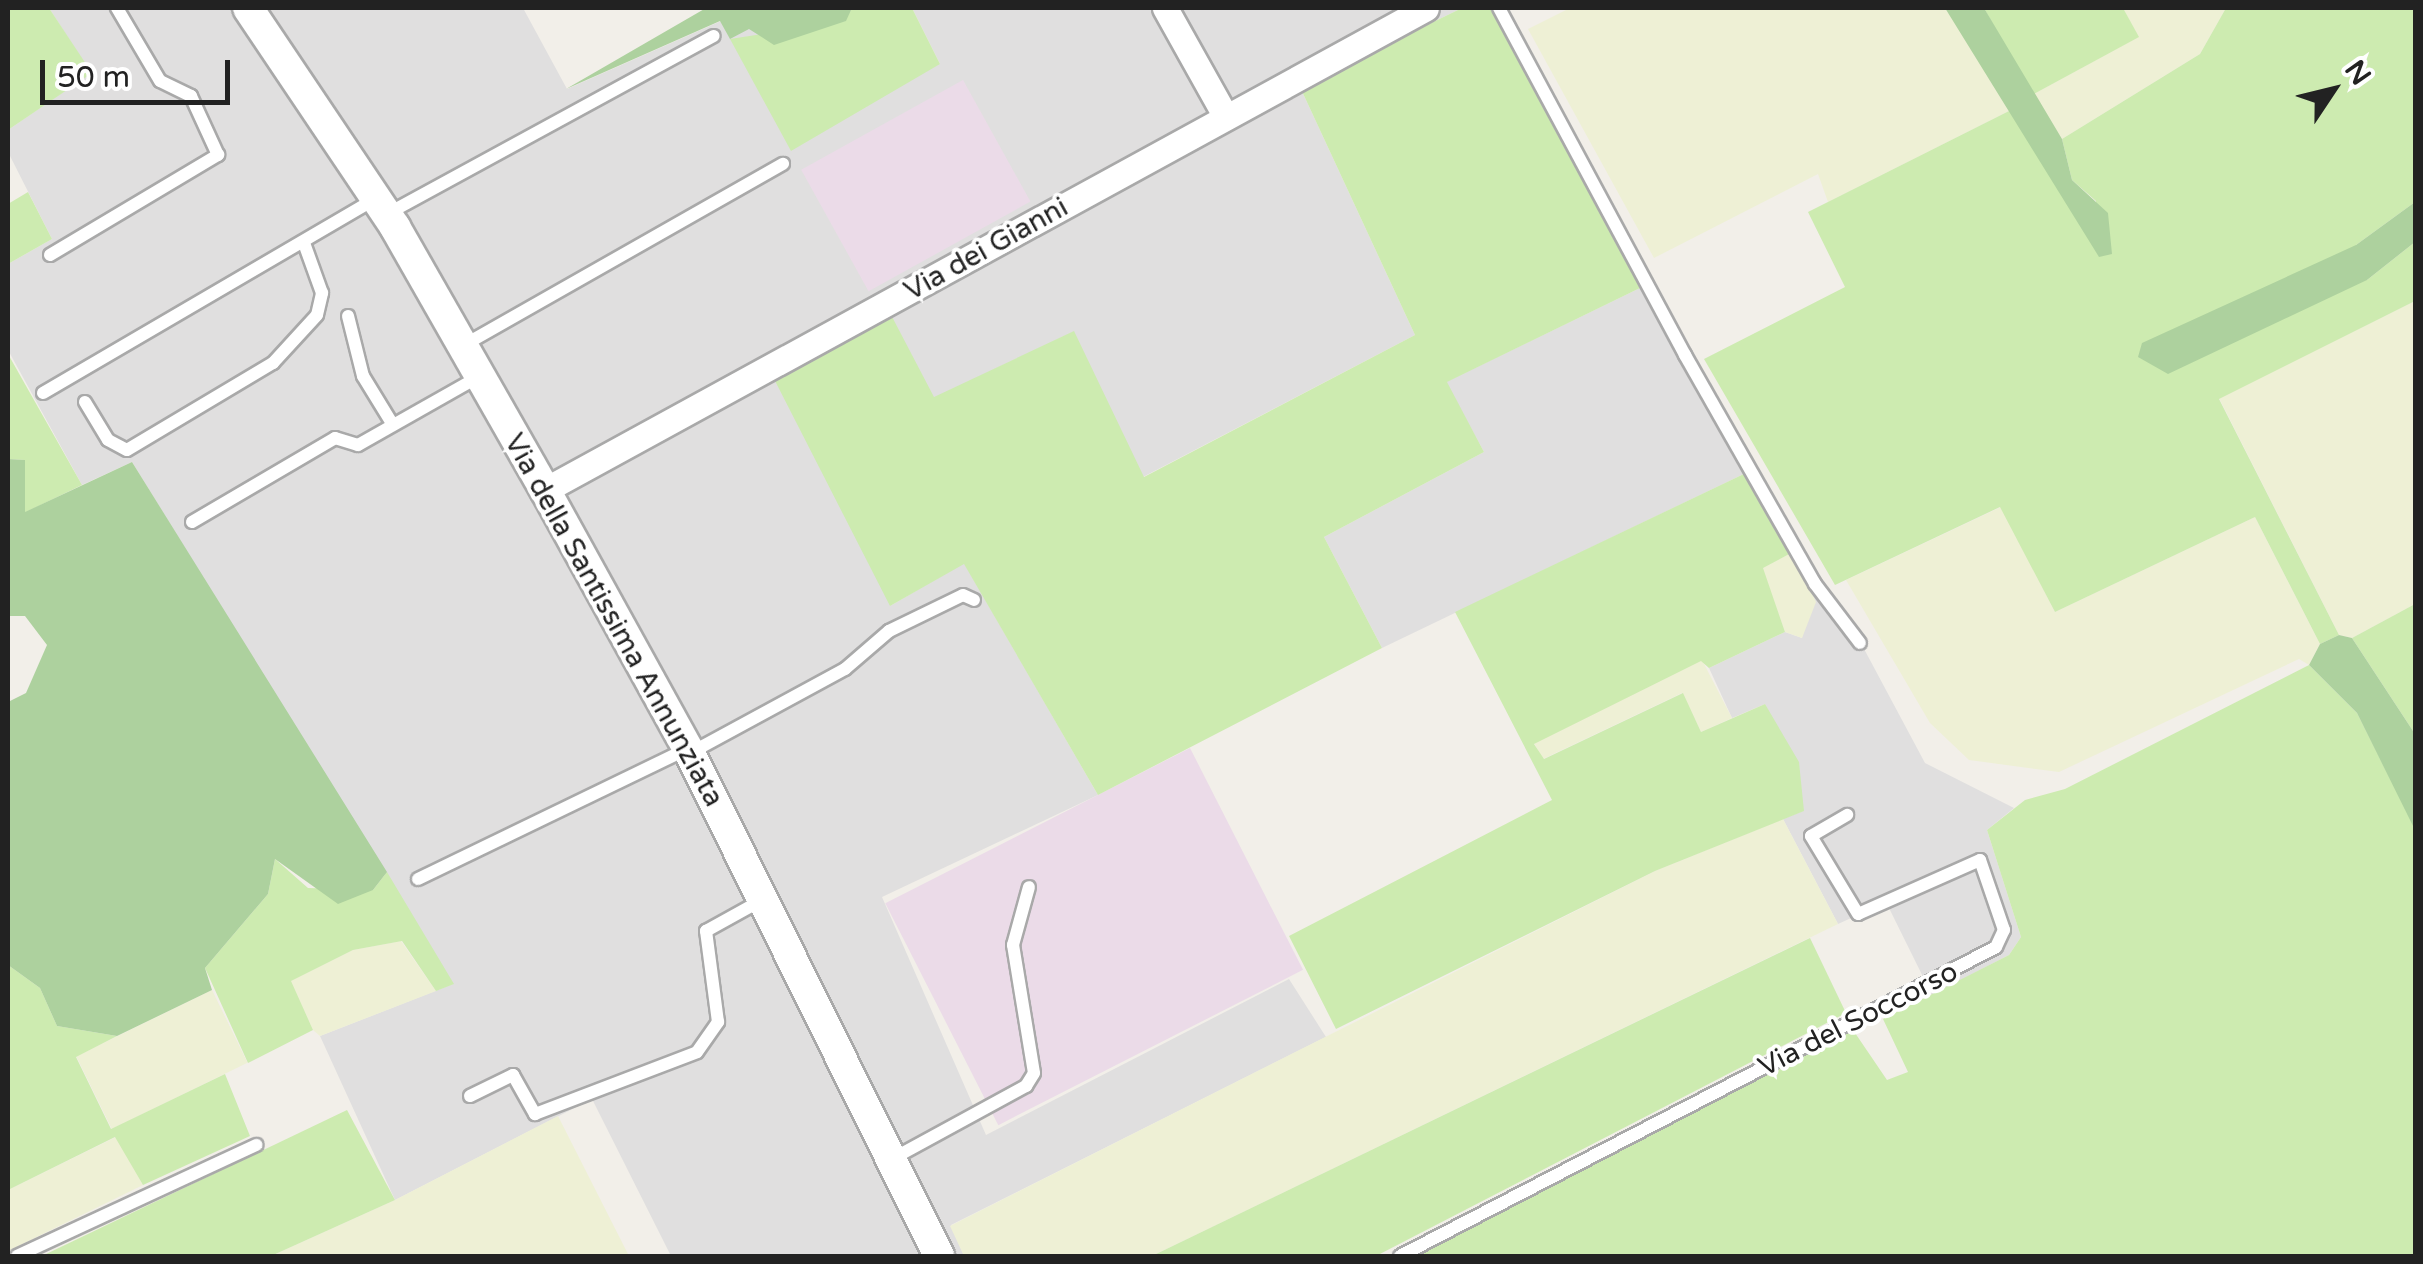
<!DOCTYPE html>
<style>
body{margin:0}
#map{position:relative;width:2423px;height:1264px;overflow:hidden;background:#f2efe9;font-family:"Varela Round",sans-serif}
div>[style]{position:absolute}
.residential>*{inset:0;background:#e0dfdf}
.industrial>*{inset:0;background:#ebdbe8;transform-origin:0 0}
.farmland>*{inset:0;background:#eef0d5;transform-origin:0 0}
.grass>*{inset:0;background:#cdebb0}
.forest>*{inset:0;background:#add19e}
.roads{filter:drop-shadow(2px 0 #a9a9a9) drop-shadow(-2px 0 #a9a9a9) drop-shadow(0 2px #a9a9a9) drop-shadow(0 -2px #a9a9a9)}
.service>*{height:12px;margin:-6px;padding:0 6px;transform-origin:6px;border-radius:6px;background:#fff}
.minor>*{height:25px;margin:-12.5px;padding:0 12.5px;transform-origin:12.5px;border-radius:12.5px;background:#fff}
.tertiary>*{height:30px;margin:-15px;padding:0 15px;transform-origin:15px;border-radius:15px;background:#fff}
span{translate:-50% -50%;white-space:nowrap;text-align:center;line-height:1.15;-webkit-text-stroke:8px #fff;paint-order:stroke}
.street-label{font-size:28px;color:#222}
.frame{position:absolute;inset:0;border:10px solid #222;pointer-events:none}
.north{position:absolute;left:2283px;top:40px;width:100px;height:100px;-webkit-text-stroke:8px #fff;paint-order:stroke;rotate:55deg;font-size:28px;font-weight:700;line-height:40px;text-align:center;color:#222}
.north::after{content:'';display:block;margin:auto;width:35px;height:45px;background:#222;clip-path:polygon(50% 0,100% 100%,50% 72%,0 100%)}
.scale{position:absolute;left:40px;top:60px;width:190px;height:45px;box-sizing:border-box;border:5px solid #222;border-top:0;padding-left:12px;font-size:30px;line-height:35px;white-space:nowrap;color:#222;-webkit-text-stroke:8px #fff;paint-order:stroke}
</style>
<div id="map">
<div class="residential">
<i style="clip-path:polygon(49px 8px,523px 8px,567px 89px,721px 21px,940px 64px,912px 8px,1462px 8px,1300px 87px,1415px 335px,1143px 477px,1073px 332px,934px 398px,890px 606px,964px 563px,1098px 795px,882px 897px,986px 1135px,1289px 979px,1326px 1037px,951px 1225px,964px 1256px,671px 1256px,592px 1099px,395px 1200px,320px 1036px,453px 984px,132px 462px,82px 485px,8px 350px,8px 264px,52px 239px,8px 152px,8px 130px,91px 73px)"></i>
<i style="clip-path:polygon(1640px 288px,1748px 472px,1382px 648px,1324px 537px,1484px 452px,1446px 382px)"></i>
<i style="clip-path:polygon(1814px 587px,1863px 647px,1925px 763px,2014px 808px,1987px 830px,2021px 937px,2009px 955px,1932px 995px,1886px 902px,1838px 924px,1783px 819px,1803px 811px,1765px 704px,1732px 718px,1709px 668px,1785px 632px,1802px 638px)"></i>
</div>
<div class="industrial">
<i style="left:963px;top:80px;width:139px;height:185px;rotate:61deg"></i>
<i style="left:1190px;top:748px;width:249px;height:342px;rotate:63deg"></i>
</div>
<div class="farmland">
<i style="clip-path:polygon(1570px 8px,1945px 8px,2013px 109px,1828px 202px,1818px 174px,1654px 258px,1528px 29px)"></i>
<i style="clip-path:polygon(2123px 8px,2226px 8px,2200px 54px,2062px 139px,2032px 95px,2138px 37px)"></i>
<i style="clip-path:polygon(2415px 301px,2415px 604px,2352px 638px,2339px 635px,2219px 398px)"></i>
<i style="clip-path:polygon(2001px 507px,2055px 612px,2255px 517px,2320px 644px,2309px 665px,2299px 659px,2059px 772px,1969px 760px,1930px 723px,1846px 580px)"></i>
<i style="clip-path:polygon(1793px 552px,1816px 602px,1802px 638px,1785px 632px,1762px 568px)"></i>
<i style="clip-path:polygon(1702px 660px,1732px 718px,1701px 732px,1682px 693px,1543px 759px,1534px 743px)"></i>
<i style="clip-path:polygon(1783px 819px,1838px 924px,1152px 1256px,964px 1256px,950px 1226px,1655px 871px)"></i>
<i style="clip-path:polygon(401px 941px,436px 991px,320px 1036px,313px 1030px,290px 981px,353px 950px)"></i>
<i style="left:212px;top:990px;width:81px;height:151px;rotate:64deg"></i>
<i style="clip-path:polygon(558px 1116px,629px 1256px,271px 1256px,395px 1200px)"></i>
<i style="clip-path:polygon(116px 1137px,143px 1185px,8px 1251px,8px 1190px)"></i>
</div>
<div class="grass">
<i style="clip-path:polygon(8px 8px,49px 8px,92px 73px,8px 130px)"></i>
<i style="clip-path:polygon(852px 8px,912px 8px,940px 64px,791px 151px,730px 39px,845px 21px)"></i>
<i style="clip-path:polygon(1462px 8px,1492px 8px,1640px 288px,1447px 382px,1484px 452px,1324px 537px,1382px 648px,1098px 795px,964px 564px,890px 606px,772px 375px,889px 311px,934px 397px,1074px 331px,1144px 477px,1415px 335px,1300px 87px)"></i>
<i style="clip-path:polygon(1984px 8px,2123px 8px,2139px 37px,2032px 95px)"></i>
<i style="clip-path:polygon(2226px 8px,2415px 8px,2415px 202px,2356px 245px,2367px 280px,2415px 242px,2415px 301px,2219px 399px,2339px 635px,2320px 644px,2255px 517px,2055px 612px,2000px 507px,1835px 585px,1704px 359px,1845px 287px,1808px 212px,2013px 109px,2099px 256px,2096px 201px,2072px 180px,2062px 139px,2200px 54px)"></i>
<i style="clip-path:polygon(28px 192px,52px 239px,8px 264px,8px 204px)"></i>
<i style="clip-path:polygon(8px 354px,82px 485px,24px 513px,25px 460px,8px 459px)"></i>
<i style="clip-path:polygon(1748px 472px,1793px 552px,1763px 568px,1785px 632px,1709px 668px,1701px 661px,1534px 744px,1544px 759px,1683px 693px,1701px 732px,1765px 704px,1799px 762px,1804px 811px,1655px 871px,1336px 1029px,1289px 936px,1552px 800px,1455px 612px)"></i>
<i style="clip-path:polygon(2415px 604px,2415px 734px,2352px 638px)"></i>
<i style="clip-path:polygon(2309px 665px,2357px 713px,2416px 830px,2415px 1256px,1412px 1256px,1851px 1027px,1887px 1080px,1908px 1072px,1883px 1019px,2009px 955px,2021px 937px,1987px 830px,2025px 800px,2065px 789px)"></i>
<i style="clip-path:polygon(275px 859px,308px 888px,373px 890px,387px 872px,454px 984px,436px 991px,402px 941px,353px 950px,291px 981px,313px 1030px,248px 1063px,205px 968px,268px 894px)"></i>
<i style="clip-path:polygon(1810px 938px,1846px 1013px,1376px 1256px,1152px 1256px)"></i>
<i style="clip-path:polygon(8px 965px,40px 988px,57px 1026px,117px 1036px,76px 1057px,111px 1129px,225px 1074px,250px 1136px,143px 1185px,115px 1137px,8px 1190px)"></i>
<i style="clip-path:polygon(347px 1110px,395px 1200px,271px 1256px,42px 1256px)"></i>
</div>
<div class="forest">
<i style="clip-path:polygon(706px 8px,852px 8px,846px 21px,774px 45px,749px 29px,730px 39px,720px 21px,566px 89px)"></i>
<i style="clip-path:polygon(1945px 8px,1984px 8px,2062px 139px,2072px 180px,2108px 213px,2112px 254px,2099px 257px)"></i>
<i style="clip-path:polygon(2415px 202px,2415px 242px,2367px 280px,2168px 374px,2138px 357px,2142px 343px,2356px 245px)"></i>
<i style="clip-path:polygon(8px 459px,25px 460px,25px 512px,132px 462px,387px 872px,373px 890px,338px 904px,275px 859px,268px 894px,205px 968px,212px 990px,117px 1036px,57px 1026px,40px 988px,8px 965px,8px 702px,26px 693px,47px 645px,25px 616px,8px 616px)"></i>
<i style="clip-path:polygon(2339px 635px,2352px 638px,2415px 734px,2415px 830px,2357px 713px,2309px 665px,2320px 644px)"></i>
</div>
<div class="roads">
<div class="service">
<i style="left:1499px;top:8px;width:394px;rotate:61.8deg"></i>
<i style="left:1685px;top:355px;width:263px;rotate:60.4deg"></i>
<i style="left:1815px;top:584px;width:74px;rotate:52.7deg"></i>
<i style="left:387px;top:214px;width:372px;rotate:-28.6deg"></i>
<i style="left:50px;top:255px;width:196px;rotate:-30.8deg"></i>
<i style="left:218px;top:155px;width:65px;rotate:-114.6deg"></i>
<i style="left:191px;top:96px;width:34px;rotate:-154deg"></i>
<i style="left:160px;top:81px;width:85px;rotate:-120.5deg"></i>
<i style="left:348px;top:316px;width:62px;rotate:76deg"></i>
<i style="left:363px;top:376px;width:57px;rotate:58.5deg"></i>
<i style="left:464px;top:345px;width:367px;rotate:-29.6deg"></i>
<i style="left:43px;top:393px;width:385px;rotate:-30.3deg"></i>
<i style="left:85px;top:402px;width:44px;rotate:58.8deg"></i>
<i style="left:108px;top:440px;width:21px;rotate:28deg"></i>
<i style="left:127px;top:450px;width:170px;rotate:-30.8deg"></i>
<i style="left:273px;top:363px;width:65px;rotate:-47.5deg"></i>
<i style="left:317px;top:315px;width:23px;rotate:-77deg"></i>
<i style="left:322px;top:293px;width:53px;rotate:-109.8deg"></i>
<i style="left:192px;top:522px;width:166px;rotate:-30.4deg"></i>
<i style="left:335px;top:438px;width:24px;rotate:17deg"></i>
<i style="left:358px;top:445px;width:140px;rotate:-29.5deg"></i>
<i style="left:692px;top:752px;width:174px;rotate:-28.5deg"></i>
<i style="left:845px;top:669px;width:58px;rotate:-40.8deg"></i>
<i style="left:889px;top:631px;width:82px;rotate:-25.9deg"></i>
<i style="left:963px;top:595px;width:12px;rotate:24deg"></i>
<i style="left:418px;top:879px;width:299px;rotate:-25.8deg"></i>
<i style="left:470px;top:1096px;width:48px;rotate:-26deg"></i>
<i style="left:513px;top:1075px;width:45px;rotate:60.6deg"></i>
<i style="left:535px;top:1114px;width:173px;rotate:-20.9deg"></i>
<i style="left:697px;top:1052px;width:37px;rotate:-55deg"></i>
<i style="left:718px;top:1022px;width:92px;rotate:-97.5deg"></i>
<i style="left:706px;top:931px;width:64px;rotate:-29deg"></i>
<i style="left:892px;top:1159px;width:153px;rotate:-28.6deg"></i>
<i style="left:1026px;top:1086px;width:15px;rotate:-58deg"></i>
<i style="left:1034px;top:1073px;width:130px;rotate:-99.3deg"></i>
<i style="left:1013px;top:945px;width:60px;rotate:-74.6deg"></i>
<i style="left:17px;top:1256px;width:264px;rotate:-24.9deg"></i>
<i style="left:1400px;top:1256px;width:671px;rotate:-27.4deg"></i>
<i style="left:1996px;top:947px;width:19px;rotate:-65deg"></i>
<i style="left:2004px;top:930px;width:74px;rotate:-108.9deg"></i>
<i style="left:1980px;top:860px;width:133px;rotate:156.1deg"></i>
<i style="left:1858px;top:914px;width:91px;rotate:-121.1deg"></i>
<i style="left:1811px;top:836px;width:42px;rotate:-30.3deg"></i>
</div>
<div class="minor">
<i style="left:1165px;top:8px;width:125px;rotate:60.8deg"></i>
<i style="left:545px;top:490px;width:1004px;rotate:-28.68deg"></i>
</div>
<div class="tertiary">
<i style="left:248px;top:8px;width:264px;rotate:56.1deg"></i>
<i style="left:395px;top:227px;width:303px;rotate:60.3deg"></i>
<i style="left:545px;top:490px;width:300px;rotate:61.1deg"></i>
<i style="left:690px;top:753px;width:561px;rotate:63.66deg"></i>
</div>
</div>
<div class="street-label">
<span style="left:986px;top:249px;rotate:-29deg">Via dei Gianni</span>
<span style="left:614px;top:620px;rotate:61deg">Via della Santissima Annunziata</span>
<span style="left:1858px;top:1019px;rotate:-27deg">Via del Soccorso</span>
</div>
<div class="frame"></div>
<div class="north">N</div>
<div class="scale">50 m</div>
</div>
